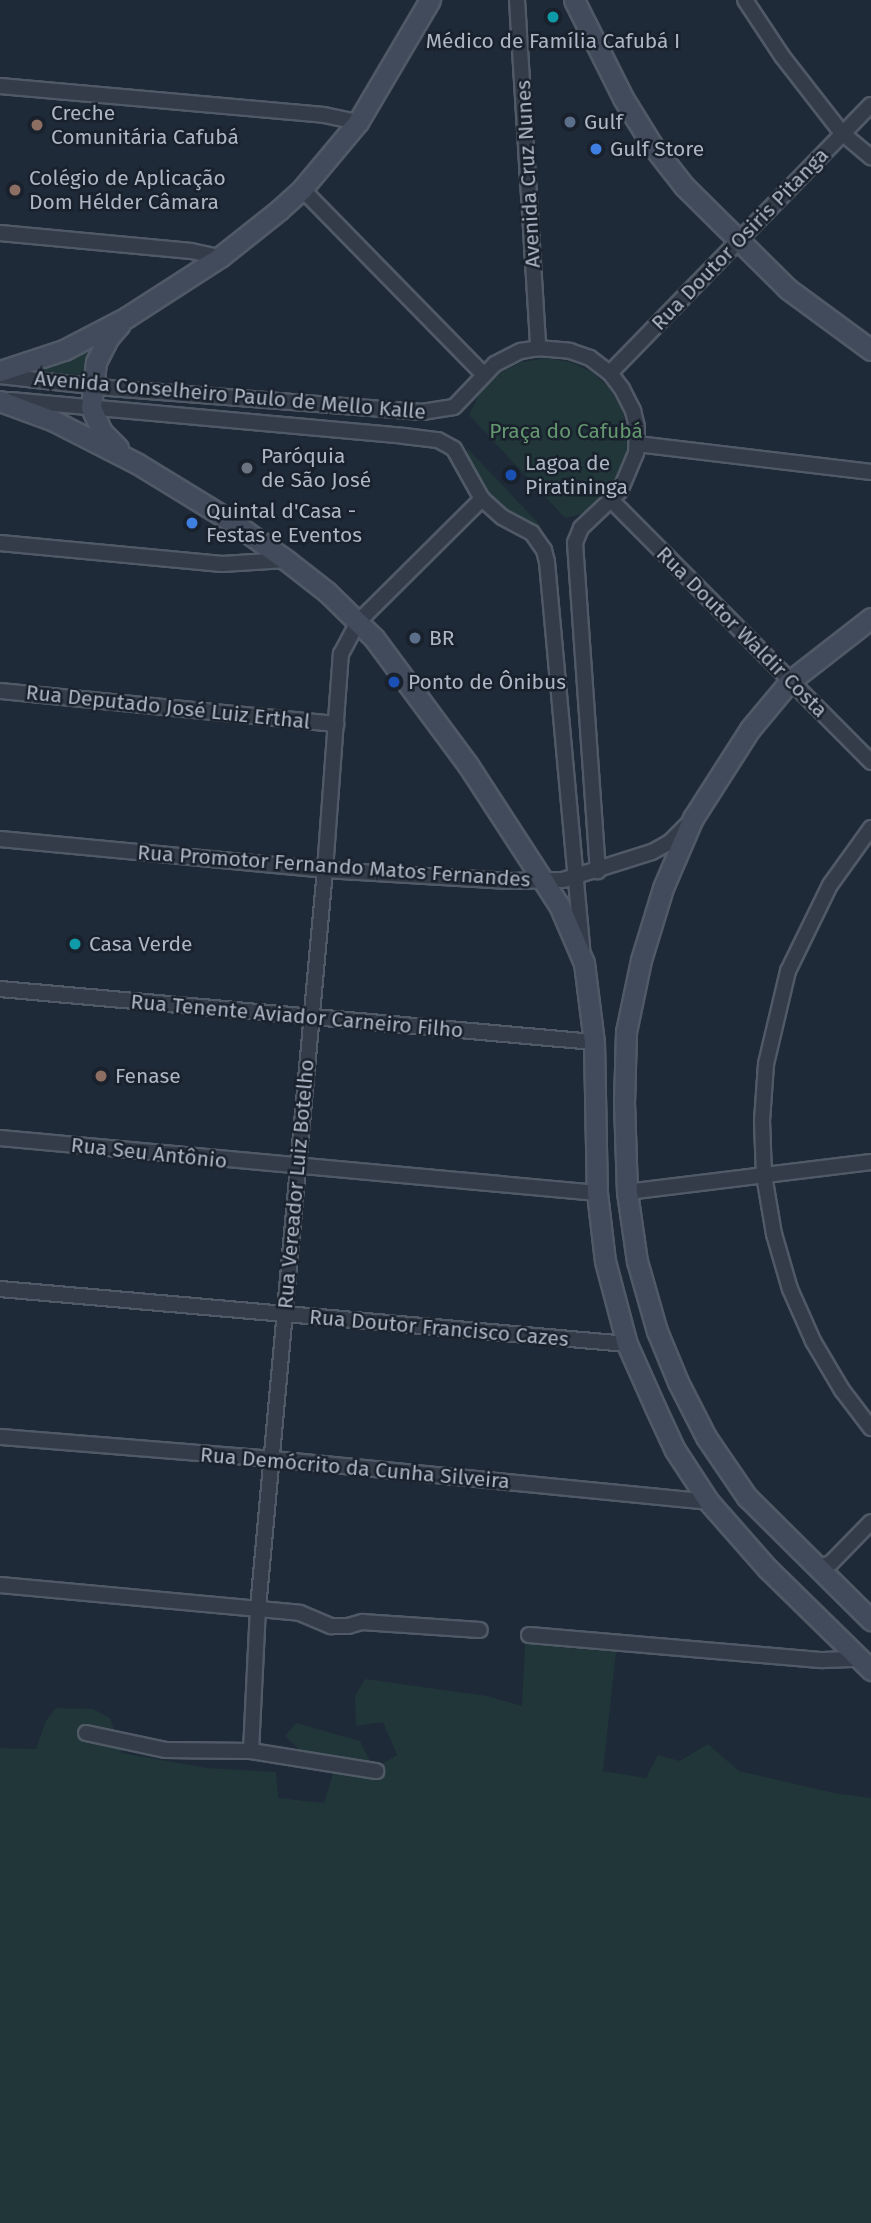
<!DOCTYPE html>
<meta charset="utf-8">
<style>
body{margin:0}
#map{position:relative;width:871px;height:2223px;overflow:hidden;background:#1f2a38;font-family:"Fira Sans",sans-serif}
div>[style]{position:absolute}
.green>*{inset:0;background:#213639}
.roads{filter:drop-shadow(2px 0 #505966) drop-shadow(-2px 0 #505966) drop-shadow(0 2px #505966) drop-shadow(0 -2px #505966)}
.street>*{height:14px;margin:-7px;padding:0 7px;transform-origin:7px;border-radius:7px;background:#333c48}
.secondary>*{height:19px;margin:-9.5px;padding:0 9.5px;transform-origin:9.5px;border-radius:9.5px;background:#414b5b}
.dots>*{width:19px;height:19px;translate:-50% -50%;box-sizing:border-box;border:4px solid #19212c;border-radius:50%}
span{translate:-50% -50%;white-space:nowrap;text-align:center;line-height:1.15;-webkit-text-stroke:5px #19212c;paint-order:stroke}
.poi-label{font-size:21px;color:#adb6c5}
.left{translate:0 -50%;text-align:left}
.street-label{font-size:21px;color:#adb6c5}
.park-label{font-size:21px;color:#649670}
</style>
<div id="map">
<div class="green">
<i style="clip-path:polygon(102px 335px,87px 380px,4px 373px)"></i>
<i style="clip-path:polygon(546px 358px,570px 362px,592px 372px,610px 389px,622px 409px,628px 433px,626px 457px,618px 480px,604px 499px,581px 514px,565px 518px,469px 415px,481px 391px,502px 372px,522px 362px)"></i>
<i style="clip-path:polygon(467px 448px,540px 525px,540px 528px,501px 508px,486px 494px,469px 461px)"></i>
<i style="clip-path:polygon(525px 1644px,616px 1652px,603px 1771px,646px 1778px,658px 1755px,680px 1761px,708px 1744px,739px 1771px,834px 1793px,871px 1798px,871px 2223px,0 2223px,0 1748px,36px 1749px,46px 1721px,56px 1708px,93px 1709px,110px 1718px,122px 1753px,206px 1768px,276px 1772px,278px 1798px,324px 1803px,336px 1764px,301px 1751px,285px 1736px,296px 1723px,360px 1741px,374px 1769px,397px 1755px,383px 1722px,356px 1726px,355px 1696px,365px 1679px,487px 1696px,522px 1706px)"></i>
</div>
<div class="roads">
<div class="street">
<i style="left:517px;top:0;width:349px;rotate:86.5deg"></i>
<i style="left:745px;top:0;width:67px;rotate:56.5deg"></i>
<i style="left:782px;top:56px;width:98px;rotate:52.1deg"></i>
<i style="left:842px;top:133px;width:38px;rotate:40deg"></i>
<i style="left:0;top:86px;width:325px;rotate:5.1deg"></i>
<i style="left:324px;top:115px;width:35px;rotate:12deg"></i>
<i style="left:302px;top:189px;width:259px;rotate:45.6deg"></i>
<i style="left:0;top:233px;width:192px;rotate:5.4deg"></i>
<i style="left:191px;top:251px;width:30px;rotate:12deg"></i>
<i style="left:610px;top:373px;width:374px;rotate:-45.8deg"></i>
<i style="left:0;top:376px;width:110px;rotate:6.3deg"></i>
<i style="left:109px;top:388px;width:314px;rotate:4.4deg"></i>
<i style="left:422px;top:412px;width:32px;rotate:-9deg"></i>
<i style="left:454px;top:407px;width:59px;rotate:-46.4deg"></i>
<i style="left:495px;top:364px;width:29px;rotate:-27deg"></i>
<i style="left:521px;top:351px;width:17px;rotate:-10deg"></i>
<i style="left:538px;top:348px;width:32px;rotate:5deg"></i>
<i style="left:570px;top:351px;width:21px;rotate:19deg"></i>
<i style="left:590px;top:358px;width:25px;rotate:37deg"></i>
<i style="left:610px;top:373px;width:20px;rotate:53deg"></i>
<i style="left:622px;top:389px;width:25px;rotate:63deg"></i>
<i style="left:633px;top:411px;width:16px;rotate:76deg"></i>
<i style="left:637px;top:427px;width:26px;rotate:92deg"></i>
<i style="left:636px;top:453px;width:41px;rotate:112.8deg"></i>
<i style="left:620px;top:491px;width:54px;rotate:136.5deg"></i>
<i style="left:581px;top:528px;width:16px;rotate:112deg"></i>
<i style="left:575px;top:543px;width:329px;rotate:86deg"></i>
<i style="left:10px;top:400px;width:396px;rotate:5.2deg"></i>
<i style="left:404px;top:436px;width:34px;rotate:7deg"></i>
<i style="left:438px;top:440px;width:18px;rotate:29deg"></i>
<i style="left:454px;top:449px;width:57px;rotate:60.8deg"></i>
<i style="left:482px;top:499px;width:27px;rotate:42deg"></i>
<i style="left:502px;top:517px;width:34px;rotate:28deg"></i>
<i style="left:532px;top:533px;width:21px;rotate:55deg"></i>
<i style="left:544px;top:550px;width:12px;rotate:76deg"></i>
<i style="left:547px;top:562px;width:388px;rotate:84.8deg"></i>
<i style="left:637px;top:444px;width:236px;rotate:6.8deg"></i>
<i style="left:612px;top:501px;width:368px;rotate:45.2deg"></i>
<i style="left:0;top:543px;width:223px;rotate:5.4deg"></i>
<i style="left:222px;top:564px;width:64px;rotate:-3.6deg"></i>
<i style="left:0;top:691px;width:338px;rotate:5.6deg"></i>
<i style="left:871px;top:828px;width:70px;rotate:125.7deg"></i>
<i style="left:830px;top:885px;width:96px;rotate:116deg"></i>
<i style="left:788px;top:971px;width:96px;rotate:103.3deg"></i>
<i style="left:766px;top:1064px;width:57px;rotate:94deg"></i>
<i style="left:762px;top:1121px;width:54px;rotate:87.9deg"></i>
<i style="left:764px;top:1175px;width:60px;rotate:80.4deg"></i>
<i style="left:774px;top:1234px;width:57px;rotate:73.8deg"></i>
<i style="left:790px;top:1289px;width:57px;rotate:66.1deg"></i>
<i style="left:813px;top:1341px;width:57px;rotate:59.4deg"></i>
<i style="left:842px;top:1390px;width:48px;rotate:52.7deg"></i>
<i style="left:0;top:839px;width:326px;rotate:5.4deg"></i>
<i style="left:325px;top:870px;width:183px;rotate:3.4deg"></i>
<i style="left:508px;top:881px;width:55px;rotate:-1deg"></i>
<i style="left:563px;top:880px;width:93px;rotate:-17.5deg"></i>
<i style="left:652px;top:852px;width:21px;rotate:-29deg"></i>
<i style="left:670px;top:842px;width:24px;rotate:-45deg"></i>
<i style="left:0;top:989px;width:596px;rotate:5.1deg"></i>
<i style="left:0;top:1138px;width:600px;rotate:5.26deg"></i>
<i style="left:627px;top:1192px;width:246px;rotate:-7deg"></i>
<i style="left:0;top:1289px;width:629px;rotate:5.01deg"></i>
<i style="left:0;top:1437px;width:273px;rotate:4.6deg"></i>
<i style="left:272px;top:1459px;width:439px;rotate:5.6deg"></i>
<i style="left:817px;top:1568px;width:15px;rotate:-20deg"></i>
<i style="left:831px;top:1563px;width:57px;rotate:-45.7deg"></i>
<i style="left:0;top:1585px;width:301px;rotate:5.3deg"></i>
<i style="left:300px;top:1613px;width:34px;rotate:23deg"></i>
<i style="left:331px;top:1626px;width:17px"></i>
<i style="left:348px;top:1626px;width:15px;rotate:-16deg"></i>
<i style="left:362px;top:1622px;width:118px;rotate:3.9deg"></i>
<i style="left:529px;top:1635px;width:295px;rotate:4.9deg"></i>
<i style="left:823px;top:1660px;width:36px;rotate:-2deg"></i>
<i style="left:86px;top:1733px;width:82px;rotate:12deg"></i>
<i style="left:166px;top:1750px;width:85px;rotate:0.7deg"></i>
<i style="left:251px;top:1751px;width:127px;rotate:9.1deg"></i>
<i style="left:251px;top:1751px;width:143px;rotate:-87.2deg"></i>
<i style="left:258px;top:1608px;width:741px;rotate:-84.81deg"></i>
<i style="left:325px;top:870px;width:217px;rotate:-85.8deg"></i>
<i style="left:341px;top:654px;width:36px;rotate:-62deg"></i>
<i style="left:358px;top:622px;width:175px;rotate:-44.8deg"></i>
</div>
<div class="secondary">
<i style="left:574px;top:0;width:110px;rotate:63.4deg"></i>
<i style="left:623px;top:98px;width:55px;rotate:58.3deg"></i>
<i style="left:652px;top:145px;width:52px;rotate:52deg"></i>
<i style="left:684px;top:186px;width:146px;rotate:44.7deg"></i>
<i style="left:788px;top:289px;width:103px;rotate:36.3deg"></i>
<i style="left:0;top:371px;width:67px;rotate:-18.2deg"></i>
<i style="left:64px;top:350px;width:71px;rotate:-27.6deg"></i>
<i style="left:127px;top:317px;width:111px;rotate:-32.8deg"></i>
<i style="left:220px;top:257px;width:75px;rotate:-38.5deg"></i>
<i style="left:279px;top:210px;width:31px;rotate:-42deg"></i>
<i style="left:302px;top:189px;width:87px;rotate:-50.1deg"></i>
<i style="left:358px;top:122px;width:142px;rotate:-59.5deg"></i>
<i style="left:0;top:401px;width:58px;rotate:20.3deg"></i>
<i style="left:54px;top:421px;width:94px;rotate:27.1deg"></i>
<i style="left:138px;top:464px;width:109px;rotate:31.5deg"></i>
<i style="left:231px;top:521px;width:67px;rotate:35.3deg"></i>
<i style="left:286px;top:560px;width:52px;rotate:38deg"></i>
<i style="left:327px;top:592px;width:66px;rotate:44.4deg"></i>
<i style="left:374px;top:638px;width:158px;rotate:53.5deg"></i>
<i style="left:468px;top:765px;width:167px;rotate:57deg"></i>
<i style="left:559px;top:905px;width:63px;rotate:66.7deg"></i>
<i style="left:584px;top:963px;width:80px;rotate:82.8deg"></i>
<i style="left:594px;top:1042px;width:151px;rotate:88.9deg"></i>
<i style="left:597px;top:1193px;width:68px;rotate:83.3deg"></i>
<i style="left:605px;top:1261px;width:86px;rotate:75.2deg"></i>
<i style="left:627px;top:1344px;width:69px;rotate:66deg"></i>
<i style="left:655px;top:1407px;width:47px;rotate:65.1deg"></i>
<i style="left:675px;top:1450px;width:62px;rotate:56.8deg"></i>
<i style="left:709px;top:1502px;width:88px;rotate:48.7deg"></i>
<i style="left:767px;top:1568px;width:146px;rotate:44.4deg"></i>
<i style="left:118px;top:448px;width:23px;rotate:-135deg"></i>
<i style="left:102px;top:432px;width:27px;rotate:-114deg"></i>
<i style="left:91px;top:407px;width:45px;rotate:-83.7deg"></i>
<i style="left:96px;top:362px;width:27px;rotate:-63deg"></i>
<i style="left:108px;top:338px;width:18px;rotate:-49deg"></i>
<i style="left:871px;top:618px;width:103px;rotate:142.1deg"></i>
<i style="left:790px;top:681px;width:62px;rotate:129.8deg"></i>
<i style="left:750px;top:729px;width:106px;rotate:122.6deg"></i>
<i style="left:693px;top:818px;width:76px;rotate:113.2deg"></i>
<i style="left:663px;top:888px;width:75px;rotate:107deg"></i>
<i style="left:641px;top:960px;width:74px;rotate:101.8deg"></i>
<i style="left:626px;top:1032px;width:70px;rotate:91.6deg"></i>
<i style="left:624px;top:1102px;width:90px;rotate:88.1deg"></i>
<i style="left:627px;top:1192px;width:70px;rotate:81.8deg"></i>
<i style="left:637px;top:1261px;width:73px;rotate:74.1deg"></i>
<i style="left:657px;top:1331px;width:55px;rotate:67.6deg"></i>
<i style="left:678px;top:1382px;width:62px;rotate:63deg"></i>
<i style="left:706px;top:1437px;width:73px;rotate:55.7deg"></i>
<i style="left:747px;top:1497px;width:175px;rotate:44.8deg"></i>
</div>
</div>
<div class="dots">
<i style="left:553px;top:17px;background:#0f9aa8"></i>
<i style="left:570px;top:122px;background:#5c6f8a"></i>
<i style="left:37px;top:125px;background:#8d6e63"></i>
<i style="left:596px;top:149px;background:#3f7fe0"></i>
<i style="left:15px;top:190px;background:#8d6e63"></i>
<i style="left:247px;top:468px;background:#6b7280"></i>
<i style="left:511px;top:475px;background:#1a4fb4"></i>
<i style="left:192px;top:523px;background:#3f7fe0"></i>
<i style="left:415px;top:638px;background:#5c6f8a"></i>
<i style="left:394px;top:682px;background:#1a4fb4"></i>
<i style="left:75px;top:944px;background:#0f9aa8"></i>
<i style="left:101px;top:1076px;background:#8d6e63"></i>
</div>
<div class="poi-label">
<span style="left:553px;top:41px">Médico de Família Cafubá I</span>
<span class="left" style="left:51px;top:125px">Creche<br>Comunitária Cafubá</span>
<span class="left" style="left:584px;top:122px">Gulf</span>
<span class="left" style="left:610px;top:149px">Gulf Store</span>
<span class="left" style="left:29px;top:190px">Colégio de Aplicação<br>Dom Hélder Câmara</span>
<span class="left" style="left:261px;top:468px">Paróquia<br>de São José</span>
<span class="left" style="left:525px;top:475px">Lagoa de<br>Piratininga</span>
<span class="left" style="left:206px;top:523px">Quintal d'Casa -<br>Festas e Eventos</span>
<span class="left" style="left:429px;top:638px">BR</span>
<span class="left" style="left:408px;top:682px">Ponto de Ônibus</span>
<span class="left" style="left:89px;top:944px">Casa Verde</span>
<span class="left" style="left:115px;top:1076px">Fenase</span>
</div>
<div class="street-label">
<span style="left:528px;top:174px;rotate:-93deg">Avenida Cruz Nunes</span>
<span style="left:740px;top:239px;rotate:-46deg">Rua Doutor Osiris Pitanga</span>
<span style="left:230px;top:395px;rotate:5deg">Avenida Conselheiro Paulo de Mello Kalle</span>
<span style="left:742px;top:632px;rotate:45deg">Rua Doutor Waldir Costa</span>
<span style="left:168px;top:707px;rotate:6deg">Rua Deputado José Luiz Erthal</span>
<span style="left:334px;top:866px;rotate:4deg">Rua Promotor Fernando Matos Fernandes</span>
<span style="left:297px;top:1016px;rotate:5deg">Rua Tenente Aviador Carneiro Filho</span>
<span style="left:149px;top:1153px;rotate:6deg">Rua Seu Antônio</span>
<span style="left:296px;top:1184px;rotate:-85deg">Rua Vereador Luiz Botelho</span>
<span style="left:439px;top:1328px;rotate:5deg">Rua Doutor Francisco Cazes</span>
<span style="left:355px;top:1468px;rotate:5deg">Rua Demócrito da Cunha Silveira</span>
</div>
<div class="park-label">
<span style="left:566px;top:431px">Praça do Cafubá</span>
</div>
</div>
